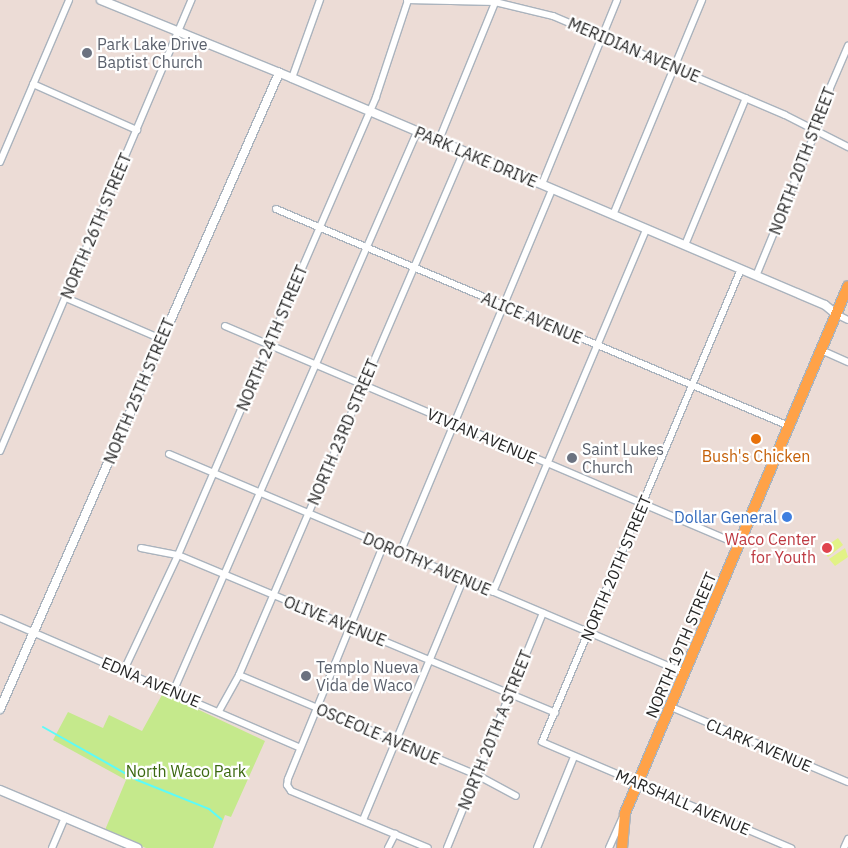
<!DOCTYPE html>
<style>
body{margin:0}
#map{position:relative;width:848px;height:848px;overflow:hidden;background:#ecdcd6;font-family:"IBM Plex Sans",sans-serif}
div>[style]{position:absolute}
.green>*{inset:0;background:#c5e98c}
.pitch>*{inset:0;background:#e2f286}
.stream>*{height:2px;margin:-1px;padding:0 1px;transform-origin:1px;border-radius:1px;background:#5cfbf9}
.roads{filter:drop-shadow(1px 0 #aab3bd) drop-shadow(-1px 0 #aab3bd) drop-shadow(0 1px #aab3bd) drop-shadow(0 -1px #aab3bd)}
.minor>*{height:6px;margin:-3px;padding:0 3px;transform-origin:3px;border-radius:3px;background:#fff}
.tertiary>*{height:8px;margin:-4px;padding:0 4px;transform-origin:4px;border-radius:4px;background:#fff}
.primary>*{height:10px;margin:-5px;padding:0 5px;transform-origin:5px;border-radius:5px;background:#ffa248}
.dots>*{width:14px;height:14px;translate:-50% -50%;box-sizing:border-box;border:2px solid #fff;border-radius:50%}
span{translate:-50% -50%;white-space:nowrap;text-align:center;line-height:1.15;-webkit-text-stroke:4.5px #fff;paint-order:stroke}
.worship-label{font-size:16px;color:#5b616d}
.left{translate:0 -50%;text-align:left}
.street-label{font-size:16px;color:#272727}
.food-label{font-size:16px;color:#c56008}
.shop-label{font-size:16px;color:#366cbe}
.right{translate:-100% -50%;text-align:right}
.health-label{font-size:16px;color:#be3a42}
.park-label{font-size:16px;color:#3c6911}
</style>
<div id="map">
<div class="green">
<i style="clip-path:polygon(163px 693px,265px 741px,231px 817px,225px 815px,213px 848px,146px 848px,105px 830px,126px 780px,53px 740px,68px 712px,103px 728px,109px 715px,142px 731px)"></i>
</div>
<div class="pitch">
<i style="clip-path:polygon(838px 538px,843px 545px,828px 557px,822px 549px)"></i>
<i style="clip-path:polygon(845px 548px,848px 557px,835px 566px,829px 559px)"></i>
</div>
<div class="stream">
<i style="left:43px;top:727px;width:108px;rotate:29.4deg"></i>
<i style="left:137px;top:780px;width:78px;rotate:21.9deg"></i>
<i style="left:209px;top:809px;width:16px;rotate:40deg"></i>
</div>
<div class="roads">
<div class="minor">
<i style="left:407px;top:0;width:88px;rotate:1.3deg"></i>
<i style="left:495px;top:2px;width:60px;rotate:13.6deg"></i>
<i style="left:553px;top:16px;width:252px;rotate:23.1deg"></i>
<i style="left:785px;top:115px;width:71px;rotate:26.9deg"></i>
<i style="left:292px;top:78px;width:83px;rotate:-70.3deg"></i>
<i style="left:33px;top:84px;width:114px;rotate:23.9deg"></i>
<i style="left:439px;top:140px;width:151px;rotate:-67.8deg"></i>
<i style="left:0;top:162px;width:176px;rotate:-66.9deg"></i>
<i style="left:542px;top:184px;width:199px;rotate:-67.8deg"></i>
<i style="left:276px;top:209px;width:557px;rotate:22.93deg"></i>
<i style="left:613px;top:215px;width:233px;rotate:-67.5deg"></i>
<i style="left:685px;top:245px;width:159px;rotate:-67.5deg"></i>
<i style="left:741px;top:269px;width:513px;rotate:112.82deg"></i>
<i style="left:542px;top:742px;width:271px;rotate:23.1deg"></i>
<i style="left:756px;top:276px;width:184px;rotate:-67.6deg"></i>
<i style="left:826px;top:106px;width:18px;rotate:-77deg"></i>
<i style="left:830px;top:88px;width:46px;rotate:-66.8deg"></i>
<i style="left:66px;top:298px;width:103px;rotate:23.3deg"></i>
<i style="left:836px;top:314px;width:13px;rotate:27deg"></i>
<i style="left:225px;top:326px;width:560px;rotate:23.04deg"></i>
<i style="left:821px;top:350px;width:30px;rotate:24deg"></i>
<i style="left:0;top:451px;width:490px;rotate:-67deg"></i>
<i style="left:169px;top:454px;width:561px;rotate:23deg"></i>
<i style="left:383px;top:546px;width:252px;rotate:112.2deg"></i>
<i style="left:288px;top:779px;width:6px;rotate:99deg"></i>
<i style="left:287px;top:785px;width:7px;rotate:56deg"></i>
<i style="left:291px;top:791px;width:148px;rotate:22.6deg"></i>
<i style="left:141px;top:548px;width:38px;rotate:11deg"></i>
<i style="left:178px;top:555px;width:409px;rotate:22.7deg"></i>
<i style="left:400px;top:553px;width:394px;rotate:-67.3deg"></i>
<i style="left:493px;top:592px;width:394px;rotate:-67.1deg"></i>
<i style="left:0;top:618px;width:327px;rotate:23.4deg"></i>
<i style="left:124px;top:670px;width:127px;rotate:-64.8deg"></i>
<i style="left:178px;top:555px;width:499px;rotate:-66.6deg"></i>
<i style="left:376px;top:97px;width:102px;rotate:-71.7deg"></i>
<i style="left:239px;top:675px;width:258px;rotate:22.8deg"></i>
<i style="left:477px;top:775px;width:44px;rotate:28.3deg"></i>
<i style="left:173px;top:692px;width:611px;rotate:-66.46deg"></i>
<i style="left:671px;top:707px;width:192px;rotate:23deg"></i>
<i style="left:219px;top:711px;width:41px;rotate:-60.9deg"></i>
<i style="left:239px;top:675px;width:570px;rotate:-66.76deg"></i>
<i style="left:363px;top:820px;width:260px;rotate:-67.4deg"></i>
<i style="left:52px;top:848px;width:34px;rotate:-67deg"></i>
<i style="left:388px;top:848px;width:16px;rotate:-63deg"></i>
<i style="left:447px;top:848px;width:254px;rotate:-67.8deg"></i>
<i style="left:537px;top:848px;width:98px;rotate:-67.9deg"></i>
<i style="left:609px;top:848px;width:32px;rotate:-66deg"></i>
<i style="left:844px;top:848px;width:10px;rotate:-66deg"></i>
</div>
<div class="tertiary">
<i style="left:101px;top:0;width:206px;rotate:22.2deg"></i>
<i style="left:292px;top:78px;width:579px;rotate:23.07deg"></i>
<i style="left:825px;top:305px;width:14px;rotate:39deg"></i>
<i style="left:0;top:709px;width:695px;rotate:-66.31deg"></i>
<i style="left:0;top:790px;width:149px;rotate:22.9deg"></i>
</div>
<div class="primary">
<i style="left:622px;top:848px;width:35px;rotate:-85deg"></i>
<i style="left:625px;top:813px;width:572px;rotate:-67.06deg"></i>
</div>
</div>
<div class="dots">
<i style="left:87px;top:53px;background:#6b7280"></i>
<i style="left:756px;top:439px;background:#e8710a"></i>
<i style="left:572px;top:458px;background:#6b7280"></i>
<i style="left:787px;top:517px;background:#3f7fe0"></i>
<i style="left:827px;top:548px;background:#e0444e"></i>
<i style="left:306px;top:676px;background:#6b7280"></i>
</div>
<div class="worship-label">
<span class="left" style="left:97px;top:53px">Park Lake Drive<br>Baptist Church</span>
<span class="left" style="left:582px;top:458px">Saint Lukes<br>Church</span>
<span class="left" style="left:316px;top:676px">Templo Nueva<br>Vida de Waco</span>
</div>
<div class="street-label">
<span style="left:634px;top:50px;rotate:23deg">MERIDIAN AVENUE</span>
<span style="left:476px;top:157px;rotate:23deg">PARK LAKE DRIVE</span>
<span style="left:802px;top:161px;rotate:-69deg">NORTH 20TH STREET</span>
<span style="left:96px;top:226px;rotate:-67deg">NORTH 26TH STREET</span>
<span style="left:532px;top:318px;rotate:23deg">ALICE AVENUE</span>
<span style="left:272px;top:338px;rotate:-67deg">NORTH 24TH STREET</span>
<span style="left:139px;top:391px;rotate:-67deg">NORTH 25TH STREET</span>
<span style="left:343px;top:432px;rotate:-67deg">NORTH 23RD STREET</span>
<span style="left:482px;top:436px;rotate:23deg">VIVIAN AVENUE</span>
<span style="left:427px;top:564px;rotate:23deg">DOROTHY AVENUE</span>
<span style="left:616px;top:568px;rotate:-67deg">NORTH 20TH STREET</span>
<span style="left:335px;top:621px;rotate:22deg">OLIVE AVENUE</span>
<span style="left:681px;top:645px;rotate:-67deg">NORTH 19TH STREET</span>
<span style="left:151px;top:682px;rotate:23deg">EDNA AVENUE</span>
<span style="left:495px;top:730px;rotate:-68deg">NORTH 20TH A STREET</span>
<span style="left:378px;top:734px;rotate:23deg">OSCEOLE AVENUE</span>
<span style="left:759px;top:745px;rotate:23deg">CLARK AVENUE</span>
<span style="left:683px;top:802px;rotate:23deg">MARSHALL AVENUE</span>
</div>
<div class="food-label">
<span style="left:756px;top:456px">Bush's Chicken</span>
</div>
<div class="shop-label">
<span class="right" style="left:777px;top:517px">Dollar General</span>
</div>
<div class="health-label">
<span class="right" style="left:816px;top:548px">Waco Center<br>for Youth</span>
</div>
<div class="park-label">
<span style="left:186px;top:771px">North Waco Park</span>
</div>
</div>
